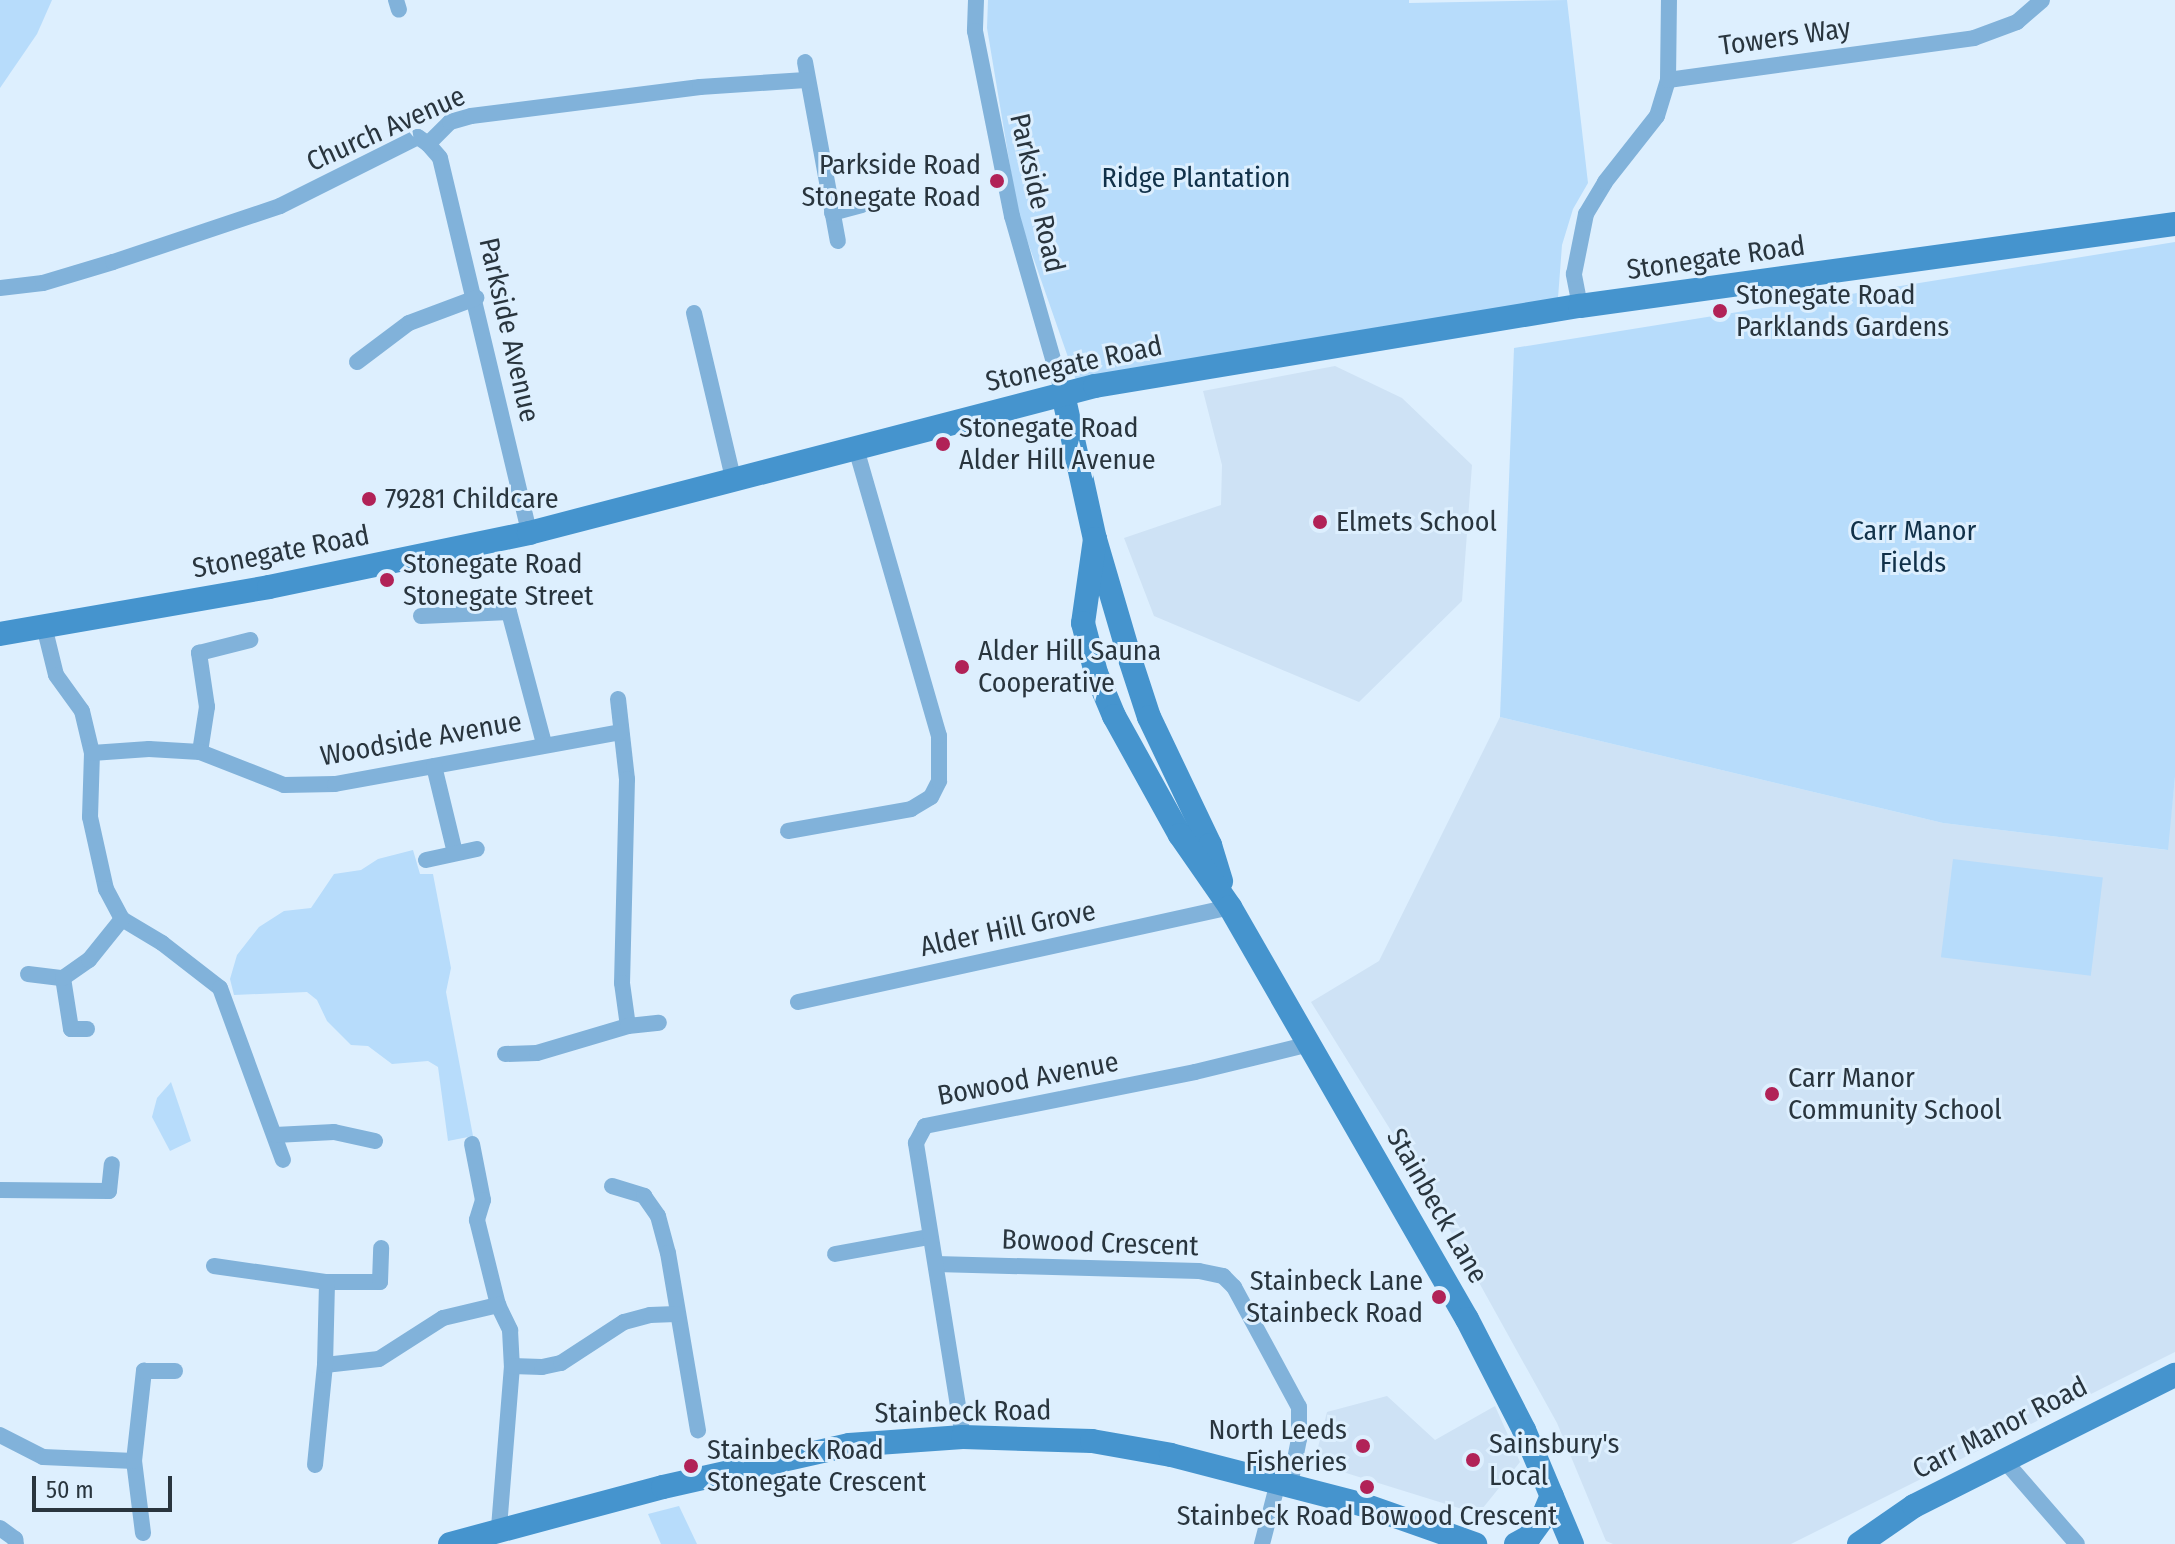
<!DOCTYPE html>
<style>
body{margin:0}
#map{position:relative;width:2175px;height:1544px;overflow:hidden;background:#ddeffe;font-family:"Fira Sans Condensed",sans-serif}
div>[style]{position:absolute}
.built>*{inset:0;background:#cee2f5}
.green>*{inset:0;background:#b7dcfb;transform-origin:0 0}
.street>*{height:16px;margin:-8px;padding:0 8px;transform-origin:8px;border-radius:8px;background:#81b2da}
.secondary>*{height:24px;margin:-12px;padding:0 12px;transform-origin:12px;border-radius:12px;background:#4594ce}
.dots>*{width:22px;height:22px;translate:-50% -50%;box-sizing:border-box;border:4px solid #ddeffe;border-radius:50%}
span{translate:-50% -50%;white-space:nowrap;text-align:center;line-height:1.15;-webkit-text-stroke:6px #ddeffe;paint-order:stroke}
.street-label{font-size:28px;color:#29353e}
.poi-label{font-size:28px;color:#29353e}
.right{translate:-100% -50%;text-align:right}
.left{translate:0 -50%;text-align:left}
.park-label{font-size:28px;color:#113149}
.scale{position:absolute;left:32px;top:1476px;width:140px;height:36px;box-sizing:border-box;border:4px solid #29353e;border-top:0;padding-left:10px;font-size:24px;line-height:28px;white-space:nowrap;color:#29353e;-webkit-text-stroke:6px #ddeffe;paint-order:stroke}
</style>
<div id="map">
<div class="built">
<i style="clip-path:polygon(1335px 366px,1402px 398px,1472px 465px,1462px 601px,1359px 702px,1154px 616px,1124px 538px,1221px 505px,1222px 465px,1203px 391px)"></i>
<i style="clip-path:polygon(1500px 717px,1943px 823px,2167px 850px,2175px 777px,2175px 1352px,1791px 1544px,1613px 1544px,1606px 1541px,1557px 1423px,1426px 1187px,1311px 1002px,1379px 961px)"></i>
<i style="clip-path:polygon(1387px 1396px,1435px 1440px,1495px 1406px,1520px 1462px,1478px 1514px,1314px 1463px,1327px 1412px)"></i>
</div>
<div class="green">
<i style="clip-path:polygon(0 0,52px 0,37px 34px,0 88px)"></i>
<i style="clip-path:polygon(988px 0,1409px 0,1409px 3px,1567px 0,1588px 183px,1573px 209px,1562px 245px,1558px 298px,1076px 380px,1018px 214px,987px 28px)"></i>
<i style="clip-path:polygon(2175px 242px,2175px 777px,2168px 850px,1943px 823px,1500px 717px,1514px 348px)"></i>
<i style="clip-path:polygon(413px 850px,420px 874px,433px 874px,451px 968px,446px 992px,473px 1136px,448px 1141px,438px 1067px,428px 1061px,392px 1064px,368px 1046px,351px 1045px,327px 1021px,317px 1000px,307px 992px,234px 995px,230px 979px,237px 955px,259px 927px,284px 911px,311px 908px,334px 874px,361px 870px,378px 859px)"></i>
<i style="left:1953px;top:859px;width:151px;height:99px;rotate:7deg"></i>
<i style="clip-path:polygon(171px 1082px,191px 1141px,170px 1151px,152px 1117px,157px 1098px)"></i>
<i style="clip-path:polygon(679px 1506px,697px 1544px,661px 1544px,648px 1514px)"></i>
</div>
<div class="street">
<i style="left:396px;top:0;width:10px;rotate:73deg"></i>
<i style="left:976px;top:0;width:31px;rotate:92deg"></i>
<i style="left:975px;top:31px;width:189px;rotate:78.7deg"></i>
<i style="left:1012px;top:216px;width:185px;rotate:74deg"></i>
<i style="left:805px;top:62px;width:182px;rotate:79.6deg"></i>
<i style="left:1668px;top:80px;width:309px;rotate:-7.8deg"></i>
<i style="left:1974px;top:38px;width:46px;rotate:-20.4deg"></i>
<i style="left:2017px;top:22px;width:33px;rotate:-41deg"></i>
<i style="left:428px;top:144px;width:18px;rotate:49deg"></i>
<i style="left:440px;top:158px;width:385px;rotate:76.6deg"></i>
<i style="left:832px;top:213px;width:31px;rotate:-15deg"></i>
<i style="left:0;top:288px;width:43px;rotate:-6.6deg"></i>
<i style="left:43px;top:283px;width:73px;rotate:-16.7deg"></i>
<i style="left:113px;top:262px;width:176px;rotate:-18.5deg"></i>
<i style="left:280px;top:206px;width:154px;rotate:-26.6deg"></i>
<i style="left:418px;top:137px;width:12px;rotate:35deg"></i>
<i style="left:428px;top:144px;width:31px;rotate:-45deg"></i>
<i style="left:450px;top:122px;width:22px;rotate:-16deg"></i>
<i style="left:471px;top:116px;width:231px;rotate:-7.2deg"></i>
<i style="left:700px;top:87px;width:106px;rotate:-3.8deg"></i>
<i style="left:1580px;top:306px;width:33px;rotate:-101deg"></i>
<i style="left:1574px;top:274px;width:61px;rotate:-78.7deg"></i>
<i style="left:1586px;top:214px;width:37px;rotate:-59deg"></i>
<i style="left:1605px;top:182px;width:84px;rotate:-51.8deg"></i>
<i style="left:1657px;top:116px;width:38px;rotate:-73deg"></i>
<i style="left:1668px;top:80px;width:80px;rotate:-89.3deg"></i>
<i style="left:694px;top:313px;width:170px;rotate:76.7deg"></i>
<i style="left:357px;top:362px;width:65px;rotate:-36.9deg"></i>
<i style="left:409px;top:323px;width:72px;rotate:-20.5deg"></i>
<i style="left:421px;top:616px;width:88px;rotate:-2.6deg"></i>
<i style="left:509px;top:612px;width:137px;rotate:75.1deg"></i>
<i style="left:44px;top:626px;width:50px;rotate:76.2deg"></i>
<i style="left:56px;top:675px;width:44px;rotate:54.2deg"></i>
<i style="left:82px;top:711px;width:43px;rotate:76.6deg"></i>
<i style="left:92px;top:753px;width:64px;rotate:91.8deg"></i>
<i style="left:90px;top:817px;width:74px;rotate:77.5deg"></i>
<i style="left:106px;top:889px;width:34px;rotate:62deg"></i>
<i style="left:122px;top:919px;width:47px;rotate:31deg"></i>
<i style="left:162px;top:943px;width:73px;rotate:37.8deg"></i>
<i style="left:220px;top:988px;width:183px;rotate:69.9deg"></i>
<i style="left:618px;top:699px;width:81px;rotate:83.6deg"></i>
<i style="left:627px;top:779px;width:204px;rotate:91.4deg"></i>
<i style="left:622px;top:983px;width:43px;rotate:82.1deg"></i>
<i style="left:200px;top:752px;width:46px;rotate:-81.2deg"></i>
<i style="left:207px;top:707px;width:55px;rotate:-98.4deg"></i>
<i style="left:199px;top:653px;width:53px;rotate:-14.3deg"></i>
<i style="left:92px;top:753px;width:57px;rotate:-4deg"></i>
<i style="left:149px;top:749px;width:51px;rotate:3.4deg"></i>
<i style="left:200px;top:752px;width:90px;rotate:21.4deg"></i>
<i style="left:284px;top:785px;width:51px;rotate:-1.1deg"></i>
<i style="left:335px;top:784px;width:290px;rotate:-10.3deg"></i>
<i style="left:434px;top:766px;width:89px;rotate:76.4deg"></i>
<i style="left:788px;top:831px;width:125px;rotate:-10.1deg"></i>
<i style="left:911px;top:809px;width:23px;rotate:-31deg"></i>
<i style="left:931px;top:797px;width:18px;rotate:-63deg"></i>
<i style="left:939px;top:781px;width:45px;rotate:-90deg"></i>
<i style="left:939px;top:736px;width:300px;rotate:-106.1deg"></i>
<i style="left:426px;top:860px;width:52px;rotate:-12.2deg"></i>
<i style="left:28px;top:974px;width:35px;rotate:7deg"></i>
<i style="left:798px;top:1002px;width:442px;rotate:-12.4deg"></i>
<i style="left:87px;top:1029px;width:16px;rotate:180deg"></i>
<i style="left:71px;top:1029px;width:52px;rotate:-98.9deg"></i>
<i style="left:63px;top:978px;width:32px;rotate:-35deg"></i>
<i style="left:89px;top:960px;width:53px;rotate:-51.2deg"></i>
<i style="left:505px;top:1054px;width:32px;rotate:-2deg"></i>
<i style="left:537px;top:1053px;width:95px;rotate:-16.5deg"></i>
<i style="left:628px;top:1026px;width:31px;rotate:-6deg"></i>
<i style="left:275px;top:1135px;width:59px;rotate:-2.9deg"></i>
<i style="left:334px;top:1132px;width:42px;rotate:12.4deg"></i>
<i style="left:472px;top:1144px;width:57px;rotate:78.9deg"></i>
<i style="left:483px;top:1200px;width:21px;rotate:107deg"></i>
<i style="left:477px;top:1220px;width:88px;rotate:76.1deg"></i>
<i style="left:498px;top:1305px;width:28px;rotate:64deg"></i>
<i style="left:510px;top:1330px;width:36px;rotate:87deg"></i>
<i style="left:512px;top:1366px;width:164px;rotate:94.6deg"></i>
<i style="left:612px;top:1186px;width:34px;rotate:17deg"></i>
<i style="left:644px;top:1196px;width:24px;rotate:55deg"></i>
<i style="left:658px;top:1216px;width:38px;rotate:75deg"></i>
<i style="left:668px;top:1253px;width:180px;rotate:80.4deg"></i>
<i style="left:0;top:1190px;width:109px;rotate:0.5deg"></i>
<i style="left:109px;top:1191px;width:27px;rotate:-84deg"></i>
<i style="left:835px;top:1254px;width:96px;rotate:-10.3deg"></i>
<i style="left:936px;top:1264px;width:263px;rotate:1.5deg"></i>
<i style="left:1199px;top:1271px;width:25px;rotate:12deg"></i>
<i style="left:1223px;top:1276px;width:16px;rotate:45deg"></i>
<i style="left:1234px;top:1287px;width:136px;rotate:61.6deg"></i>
<i style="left:1299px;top:1407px;width:32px;rotate:90deg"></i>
<i style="left:1299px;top:1439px;width:47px;rotate:101.1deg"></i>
<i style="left:214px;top:1266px;width:114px;rotate:8.1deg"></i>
<i style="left:327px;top:1282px;width:53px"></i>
<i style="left:380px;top:1282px;width:34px;rotate:-88deg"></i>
<i style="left:325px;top:1365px;width:54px;rotate:-6.3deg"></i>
<i style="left:379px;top:1359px;width:76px;rotate:-32.6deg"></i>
<i style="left:443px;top:1318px;width:57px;rotate:-13.3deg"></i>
<i style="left:512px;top:1366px;width:30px;rotate:2deg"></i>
<i style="left:542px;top:1367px;width:19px;rotate:-12deg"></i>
<i style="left:561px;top:1363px;width:75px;rotate:-33.1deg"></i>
<i style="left:624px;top:1322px;width:27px;rotate:-15deg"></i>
<i style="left:650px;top:1315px;width:26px;rotate:-2deg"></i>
<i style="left:0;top:1435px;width:48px;rotate:27.1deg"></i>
<i style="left:43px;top:1457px;width:91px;rotate:2.5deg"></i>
<i style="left:963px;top:1437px;width:298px;rotate:-99.1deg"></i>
<i style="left:916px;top:1143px;width:19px;rotate:-62deg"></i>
<i style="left:925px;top:1126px;width:275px;rotate:-11.3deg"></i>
<i style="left:1195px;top:1072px;width:118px;rotate:-13.7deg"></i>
<i style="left:2004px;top:1460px;width:111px;rotate:49deg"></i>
<i style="left:315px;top:1465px;width:100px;rotate:-84.3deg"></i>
<i style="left:325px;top:1365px;width:83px;rotate:-88.6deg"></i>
<i style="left:0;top:1528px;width:19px;rotate:36deg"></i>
<i style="left:15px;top:1539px;width:5px;rotate:79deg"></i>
<i style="left:143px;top:1533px;width:73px;rotate:-97.1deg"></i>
<i style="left:134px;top:1461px;width:91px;rotate:-83.7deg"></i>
<i style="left:144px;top:1371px;width:31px"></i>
<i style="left:1262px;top:1544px;width:64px;rotate:-75.5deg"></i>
</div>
<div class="secondary">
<i style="left:1063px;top:394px;width:148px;rotate:77.6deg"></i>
<i style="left:1095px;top:539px;width:125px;rotate:73.7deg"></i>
<i style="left:1130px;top:659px;width:61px;rotate:71.9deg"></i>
<i style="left:1149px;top:717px;width:142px;rotate:64.5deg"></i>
<i style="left:1210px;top:845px;width:38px;rotate:73deg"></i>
<i style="left:1095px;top:539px;width:85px;rotate:98.1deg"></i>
<i style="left:1083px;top:623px;width:52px;rotate:75.4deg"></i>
<i style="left:1096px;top:673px;width:47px;rotate:67.3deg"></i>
<i style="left:1114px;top:716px;width:136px;rotate:61deg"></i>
<i style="left:1180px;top:835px;width:88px;rotate:55.2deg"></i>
<i style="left:1230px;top:907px;width:475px;rotate:60.1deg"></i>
<i style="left:1467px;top:1319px;width:125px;rotate:62.8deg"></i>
<i style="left:1524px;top:1430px;width:124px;rotate:67.2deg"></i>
<i style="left:0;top:634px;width:273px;rotate:-9.9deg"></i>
<i style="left:269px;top:587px;width:266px;rotate:-11.7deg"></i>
<i style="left:529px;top:533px;width:585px;rotate:-14.56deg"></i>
<i style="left:1095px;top:386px;width:492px;rotate:-9.4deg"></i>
<i style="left:1580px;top:306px;width:601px;rotate:-7.85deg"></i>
<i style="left:450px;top:1544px;width:220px;rotate:-15deg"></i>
<i style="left:663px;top:1487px;width:191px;rotate:-12.7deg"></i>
<i style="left:849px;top:1445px;width:114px;rotate:-4deg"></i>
<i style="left:963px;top:1437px;width:129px;rotate:1.8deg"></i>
<i style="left:1092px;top:1441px;width:80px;rotate:10deg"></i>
<i style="left:1171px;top:1455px;width:199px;rotate:14.5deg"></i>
<i style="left:1364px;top:1505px;width:118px;rotate:19.4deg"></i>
<i style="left:1516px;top:1544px;width:15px;rotate:-28deg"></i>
<i style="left:1529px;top:1537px;width:22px;rotate:-54deg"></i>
<i style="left:1542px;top:1519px;width:25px;rotate:-67deg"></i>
<i style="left:1859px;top:1544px;width:67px;rotate:-34.6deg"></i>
<i style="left:1914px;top:1506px;width:292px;rotate:-26.7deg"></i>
</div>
<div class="dots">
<i style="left:997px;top:181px;background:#b12257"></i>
<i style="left:1720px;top:311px;background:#b12257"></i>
<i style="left:943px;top:444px;background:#b12257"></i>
<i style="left:369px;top:499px;background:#b12257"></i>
<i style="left:1320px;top:522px;background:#b12257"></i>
<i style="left:387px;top:580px;background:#b12257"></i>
<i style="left:962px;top:667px;background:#b12257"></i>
<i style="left:1772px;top:1094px;background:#b12257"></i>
<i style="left:1439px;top:1297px;background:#b12257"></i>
<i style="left:1363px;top:1446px;background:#b12257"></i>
<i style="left:1473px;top:1460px;background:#b12257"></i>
<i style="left:691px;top:1466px;background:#b12257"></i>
<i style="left:1367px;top:1487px;background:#b12257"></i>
</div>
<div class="street-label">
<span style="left:1785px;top:37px;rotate:-8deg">Towers Way</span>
<span style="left:386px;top:129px;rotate:-24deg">Church Avenue</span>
<span style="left:1037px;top:193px;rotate:77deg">Parkside Road</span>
<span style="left:1716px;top:258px;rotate:-8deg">Stonegate Road</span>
<span style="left:509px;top:330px;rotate:77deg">Parkside Avenue</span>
<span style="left:1074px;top:364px;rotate:-12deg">Stonegate Road</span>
<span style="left:281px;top:552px;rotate:-11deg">Stonegate Road</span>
<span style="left:421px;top:739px;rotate:-10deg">Woodside Avenue</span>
<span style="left:1008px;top:929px;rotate:-12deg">Alder Hill Grove</span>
<span style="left:1028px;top:1079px;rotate:-11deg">Bowood Avenue</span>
<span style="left:1437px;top:1206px;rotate:60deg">Stainbeck Lane</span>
<span style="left:1100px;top:1243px;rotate:2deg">Bowood Crescent</span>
<span style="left:963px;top:1412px;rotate:-1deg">Stainbeck Road</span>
<span style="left:2000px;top:1428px;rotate:-27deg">Carr Manor Road</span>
</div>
<div class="poi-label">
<span class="right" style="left:981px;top:181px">Parkside Road<br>Stonegate Road</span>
<span class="left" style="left:1736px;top:311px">Stonegate Road<br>Parklands Gardens</span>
<span class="left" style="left:959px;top:444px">Stonegate Road<br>Alder Hill Avenue</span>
<span class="left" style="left:385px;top:499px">79281 Childcare</span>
<span class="left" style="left:1336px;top:522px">Elmets School</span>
<span class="left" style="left:403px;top:580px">Stonegate Road<br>Stonegate Street</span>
<span class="left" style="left:978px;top:667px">Alder Hill Sauna<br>Cooperative</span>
<span class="left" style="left:1788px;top:1094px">Carr Manor<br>Community School</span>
<span class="right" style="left:1423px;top:1297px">Stainbeck Lane<br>Stainbeck Road</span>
<span class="right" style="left:1347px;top:1446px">North Leeds<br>Fisheries</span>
<span class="left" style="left:1489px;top:1460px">Sainsbury's<br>Local</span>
<span class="left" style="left:707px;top:1466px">Stainbeck Road<br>Stonegate Crescent</span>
<span style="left:1367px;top:1516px">Stainbeck Road Bowood Crescent</span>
</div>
<div class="park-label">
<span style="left:1196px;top:178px">Ridge Plantation</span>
<span style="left:1913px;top:547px">Carr Manor<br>Fields</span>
</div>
<div class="scale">50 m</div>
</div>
